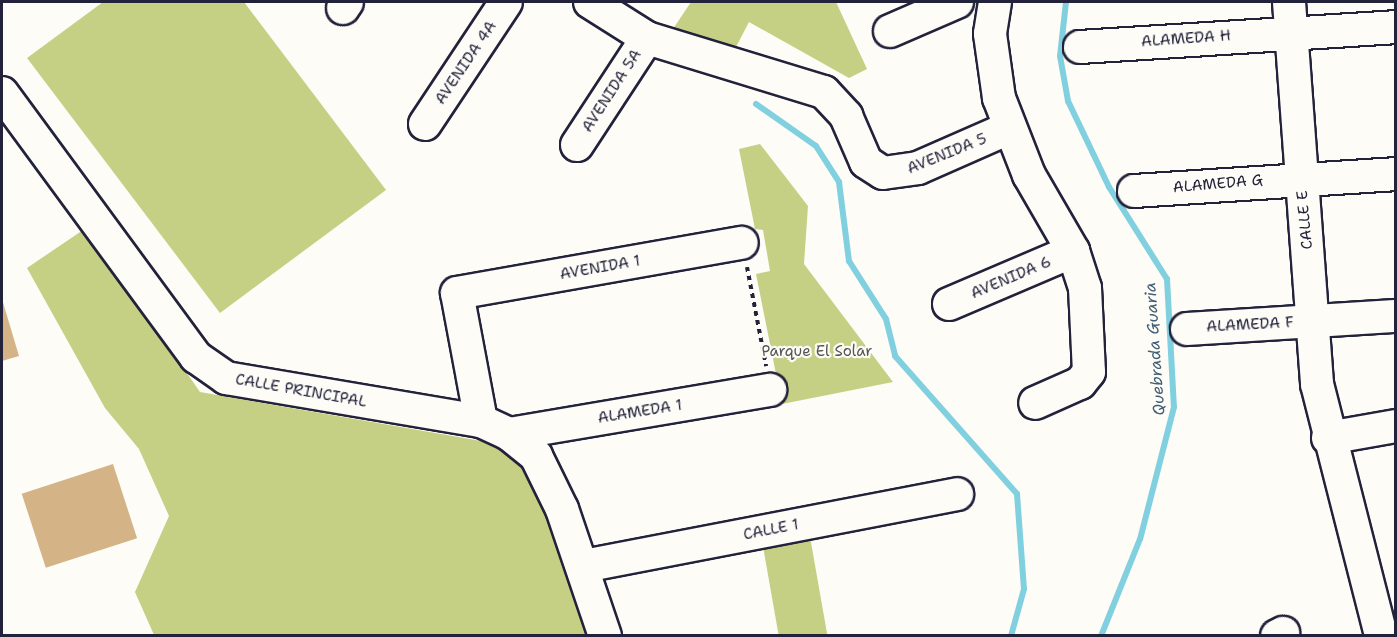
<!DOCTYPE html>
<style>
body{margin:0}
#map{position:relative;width:1397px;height:637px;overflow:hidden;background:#fdfcf7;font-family:"Shantell Sans",sans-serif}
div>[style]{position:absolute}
.green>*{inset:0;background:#c5d084;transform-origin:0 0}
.stream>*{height:6px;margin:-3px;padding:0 3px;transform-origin:3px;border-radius:3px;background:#81d0df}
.building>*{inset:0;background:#d4b487;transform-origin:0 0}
.path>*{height:4px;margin-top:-2px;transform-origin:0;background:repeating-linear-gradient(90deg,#22223b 0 4.5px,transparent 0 9px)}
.roads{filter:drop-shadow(2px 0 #22223b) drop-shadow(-2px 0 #22223b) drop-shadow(0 2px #22223b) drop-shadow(0 -2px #22223b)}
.minor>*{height:32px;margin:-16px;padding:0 16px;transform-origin:16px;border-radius:16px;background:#fdfcf7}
span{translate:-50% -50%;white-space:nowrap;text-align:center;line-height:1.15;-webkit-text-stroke:4.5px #fdfcf7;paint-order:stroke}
.street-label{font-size:15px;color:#22223b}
.park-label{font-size:15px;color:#535651}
.water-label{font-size:16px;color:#435f74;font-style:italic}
.frame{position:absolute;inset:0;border:3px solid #22223b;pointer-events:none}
</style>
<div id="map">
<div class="green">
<i style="clip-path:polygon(103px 2px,244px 2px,386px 190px,220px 313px,27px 58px)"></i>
<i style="clip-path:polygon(691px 2px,836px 2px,867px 69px,849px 78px,749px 22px,735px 49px,673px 29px)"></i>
<i style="clip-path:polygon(760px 144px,808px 206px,804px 264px,893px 382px,782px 404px,756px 274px,770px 271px,763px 230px,755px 229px,739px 149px)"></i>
<i style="clip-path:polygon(86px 228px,200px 392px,487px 442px,521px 463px,549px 512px,588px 635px,154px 635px,135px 592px,169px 516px,139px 449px,105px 408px,27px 268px)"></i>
<i style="left:809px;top:531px;width:106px;height:48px;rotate:80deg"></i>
</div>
<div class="stream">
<i style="left:1066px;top:2px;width:54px;rotate:96.3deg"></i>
<i style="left:1060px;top:56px;width:46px;rotate:79.9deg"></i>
<i style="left:1068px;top:101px;width:95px;rotate:64.5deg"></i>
<i style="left:1109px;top:187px;width:109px;rotate:57.8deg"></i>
<i style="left:1167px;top:279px;width:128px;rotate:86.9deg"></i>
<i style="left:1174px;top:407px;width:136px;rotate:104.4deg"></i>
<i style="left:1140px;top:539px;width:105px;rotate:111.9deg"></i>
<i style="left:756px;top:104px;width:73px;rotate:35deg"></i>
<i style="left:816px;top:146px;width:43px;rotate:57.4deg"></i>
<i style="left:839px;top:182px;width:80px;rotate:82.8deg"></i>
<i style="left:849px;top:261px;width:69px;rotate:57.5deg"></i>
<i style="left:886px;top:319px;width:38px;rotate:76deg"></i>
<i style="left:895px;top:356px;width:184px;rotate:48.5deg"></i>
<i style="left:1017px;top:494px;width:95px;rotate:85.8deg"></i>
<i style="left:1024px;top:589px;width:49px;rotate:105.5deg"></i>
</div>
<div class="building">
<i style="clip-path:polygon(2px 299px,19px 356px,2px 361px)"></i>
<i style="left:113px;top:464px;width:78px;height:96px;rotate:72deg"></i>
</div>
<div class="path">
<i style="left:747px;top:267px;width:101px;rotate:79.1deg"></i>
</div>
<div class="roads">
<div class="minor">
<i style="left:590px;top:2px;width:67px;rotate:32.3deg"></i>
<i style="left:647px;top:38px;width:185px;rotate:17deg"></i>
<i style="left:824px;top:92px;width:33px;rotate:47deg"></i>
<i style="left:846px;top:116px;width:50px;rotate:66.5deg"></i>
<i style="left:866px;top:162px;width:20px;rotate:33deg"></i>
<i style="left:883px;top:173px;width:35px;rotate:-8deg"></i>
<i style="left:918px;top:168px;width:99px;rotate:-23.7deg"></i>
<i style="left:995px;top:2px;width:32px;rotate:99deg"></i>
<i style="left:990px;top:34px;width:65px;rotate:82deg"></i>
<i style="left:999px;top:98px;width:83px;rotate:68.7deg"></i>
<i style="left:1029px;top:175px;width:88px;rotate:59.9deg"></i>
<i style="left:1073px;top:251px;width:39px;rotate:72deg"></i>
<i style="left:1085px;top:288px;width:84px;rotate:87.3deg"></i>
<i style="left:1089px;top:372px;width:14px;rotate:129deg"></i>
<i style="left:1080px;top:383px;width:49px;rotate:156deg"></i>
<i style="left:1289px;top:2px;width:383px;rotate:85.8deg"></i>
<i style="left:1317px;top:384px;width:260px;rotate:75.7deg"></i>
<i style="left:343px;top:8px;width:7px;rotate:-56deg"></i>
<i style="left:890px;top:31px;width:73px;rotate:-23.4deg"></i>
<i style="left:1080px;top:47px;width:317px;rotate:-3.6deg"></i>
<i style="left:2px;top:93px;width:328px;rotate:53.7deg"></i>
<i style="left:196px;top:357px;width:37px;rotate:35deg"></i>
<i style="left:226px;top:378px;width:259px;rotate:9.6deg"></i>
<i style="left:481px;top:421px;width:31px;rotate:25deg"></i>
<i style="left:509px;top:434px;width:35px;rotate:39deg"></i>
<i style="left:536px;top:456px;width:59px;rotate:63.9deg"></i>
<i style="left:562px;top:509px;width:134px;rotate:71.3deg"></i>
<i style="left:425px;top:124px;width:146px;rotate:-56.4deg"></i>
<i style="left:577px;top:145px;width:128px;rotate:-56.8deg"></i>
<i style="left:1134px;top:191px;width:263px;rotate:-3.7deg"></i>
<i style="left:949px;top:304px;width:135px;rotate:-23.1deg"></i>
<i style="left:1187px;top:329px;width:209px;rotate:-3.6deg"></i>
<i style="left:481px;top:421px;width:130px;rotate:-100.6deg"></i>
<i style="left:457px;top:293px;width:289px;rotate:-10deg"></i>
<i style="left:509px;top:434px;width:265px;rotate:-9.6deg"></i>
<i style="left:1328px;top:438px;width:69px;rotate:-10deg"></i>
<i style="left:584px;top:566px;width:380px;rotate:-10.9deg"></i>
<i style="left:1277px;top:636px;width:7px;rotate:-27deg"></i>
</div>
</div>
<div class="street-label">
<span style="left:1186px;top:39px;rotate:-4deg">ALAMEDA H</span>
<span style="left:466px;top:63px;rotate:-56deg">AVENIDA 4A</span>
<span style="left:612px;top:91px;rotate:-57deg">AVENIDA 5A</span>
<span style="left:947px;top:154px;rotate:-22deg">AVENIDA 5</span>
<span style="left:1218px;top:184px;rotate:-5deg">ALAMEDA G</span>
<span style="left:1305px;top:220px;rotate:-95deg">CALLE E</span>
<span style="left:600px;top:268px;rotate:-10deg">AVENIDA 1</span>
<span style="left:1011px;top:278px;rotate:-23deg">AVENIDA 6</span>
<span style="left:1250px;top:325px;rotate:-3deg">ALAMEDA F</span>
<span style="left:301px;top:391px;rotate:10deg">CALLE PRINCIPAL</span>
<span style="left:640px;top:412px;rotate:-9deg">ALAMEDA 1</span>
<span style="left:771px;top:530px;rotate:-11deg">CALLE 1</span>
</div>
<div class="park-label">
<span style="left:817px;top:352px">Parque El Solar</span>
</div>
<div class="water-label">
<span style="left:1155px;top:349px;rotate:-94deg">Quebrada Guaria</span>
</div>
<div class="frame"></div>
</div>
